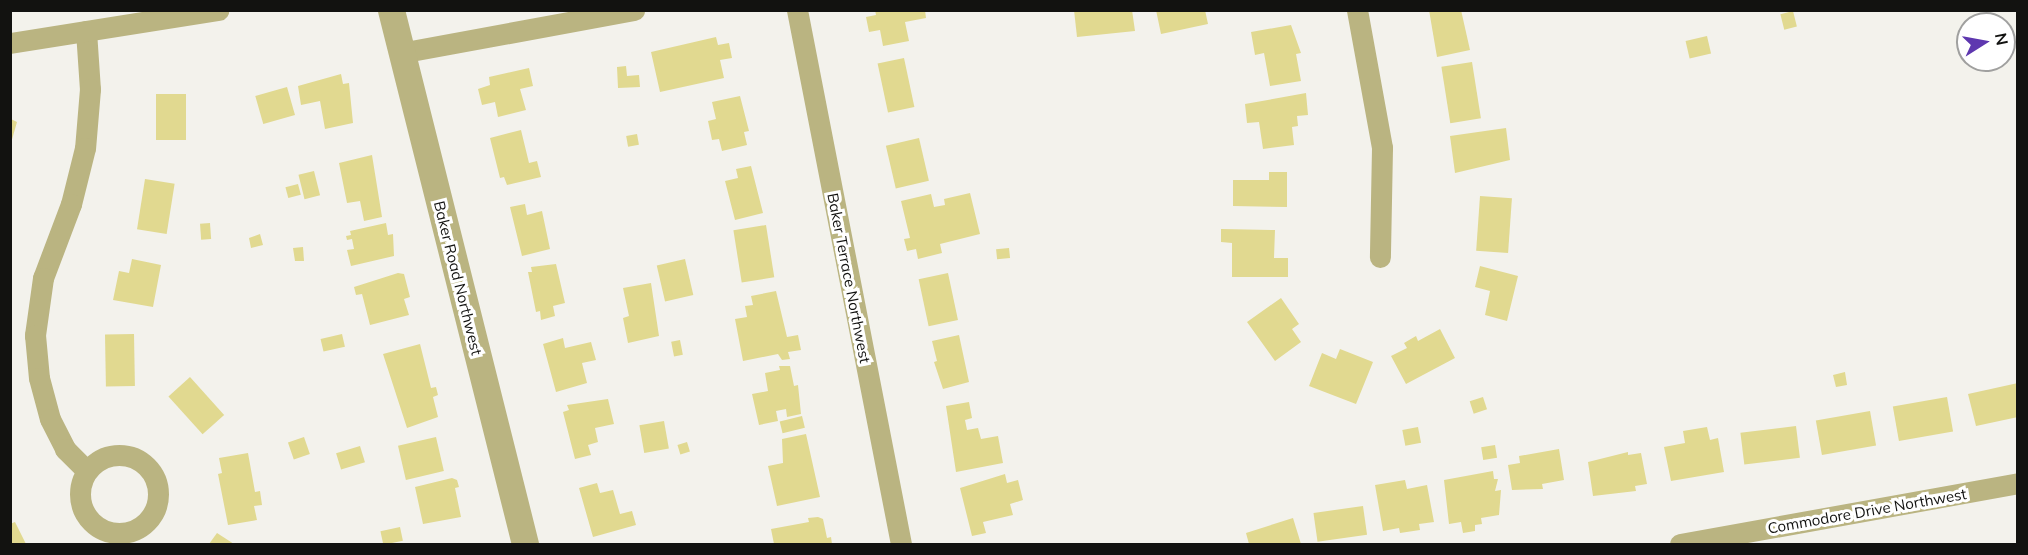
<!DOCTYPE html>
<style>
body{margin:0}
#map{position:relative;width:2028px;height:555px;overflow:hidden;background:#f3f2ec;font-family:Mulish,sans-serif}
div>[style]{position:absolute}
.building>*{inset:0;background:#e1d990;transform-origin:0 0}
.minor>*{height:21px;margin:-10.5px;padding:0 10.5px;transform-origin:10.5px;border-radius:10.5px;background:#bab481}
.minor>.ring{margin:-10.5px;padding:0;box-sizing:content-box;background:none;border:21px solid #bab481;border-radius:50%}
.tertiary>*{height:27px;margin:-13.5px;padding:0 13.5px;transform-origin:13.5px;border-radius:13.5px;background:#bab481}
span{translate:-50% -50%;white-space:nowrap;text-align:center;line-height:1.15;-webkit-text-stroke:6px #fff;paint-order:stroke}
.street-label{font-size:15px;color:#121210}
.frame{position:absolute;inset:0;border:12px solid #121210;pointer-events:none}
.north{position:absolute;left:1956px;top:12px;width:60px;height:60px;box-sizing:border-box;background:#fff;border:2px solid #a0a09f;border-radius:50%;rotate:79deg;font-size:16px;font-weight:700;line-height:24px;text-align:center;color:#121210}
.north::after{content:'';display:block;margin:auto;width:21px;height:27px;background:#5e37af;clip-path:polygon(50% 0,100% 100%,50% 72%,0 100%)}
</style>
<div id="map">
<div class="building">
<i style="clip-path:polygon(875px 10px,925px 10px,926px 18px,905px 22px,909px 41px,883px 46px,880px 30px,869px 32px,866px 17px,876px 15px)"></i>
<i style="clip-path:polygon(1074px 10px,1132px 10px,1135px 31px,1077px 37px)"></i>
<i style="clip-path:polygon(1156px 10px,1205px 10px,1208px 24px,1161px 34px)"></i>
<i style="clip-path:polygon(1429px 10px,1461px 10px,1470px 50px,1437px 57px)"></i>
<i style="left:1793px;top:11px;width:16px;height:13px;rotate:76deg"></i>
<i style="clip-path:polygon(1291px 25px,1301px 53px,1296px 54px,1301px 81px,1270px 86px,1264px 53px,1255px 55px,1251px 32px)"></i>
<i style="left:1707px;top:36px;width:18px;height:22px;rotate:77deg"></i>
<i style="clip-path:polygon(716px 37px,718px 45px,729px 43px,732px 58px,720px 60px,724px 78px,660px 92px,651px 52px)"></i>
<i style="left:904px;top:58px;width:50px;height:27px;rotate:78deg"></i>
<i style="left:1472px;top:62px;width:57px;height:31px;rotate:81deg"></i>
<i style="clip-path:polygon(626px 66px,627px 76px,639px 75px,640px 87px,618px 88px,617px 67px)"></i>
<i style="clip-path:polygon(529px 68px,533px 86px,520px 89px,526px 110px,498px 117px,495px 102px,482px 105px,478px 89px,490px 85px,489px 77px)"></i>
<i style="clip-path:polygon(341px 74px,343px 84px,349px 83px,353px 123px,325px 129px,320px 101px,301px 105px,298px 86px)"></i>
<i style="left:287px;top:87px;width:29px;height:33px;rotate:74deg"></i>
<i style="clip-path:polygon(1306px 93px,1308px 115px,1297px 116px,1298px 126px,1292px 127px,1294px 145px,1263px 149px,1259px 122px,1247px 123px,1245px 104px)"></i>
<i style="left:156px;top:94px;width:30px;height:46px"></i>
<i style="clip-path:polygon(740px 96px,749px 131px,744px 132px,747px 145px,722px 151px,719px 139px,712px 140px,708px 121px,716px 119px,712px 102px)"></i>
<i style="clip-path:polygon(10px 113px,11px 119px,17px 122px,11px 143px)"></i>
<i style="clip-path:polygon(1506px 128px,1510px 160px,1455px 173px,1450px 136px)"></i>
<i style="clip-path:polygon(521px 130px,529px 163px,537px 161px,541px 177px,507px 185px,504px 177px,500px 178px,490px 138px)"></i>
<i style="left:637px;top:134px;width:11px;height:11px;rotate:80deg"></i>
<i style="left:919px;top:138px;width:44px;height:34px;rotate:77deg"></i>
<i style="clip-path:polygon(372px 155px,382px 217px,364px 221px,360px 201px,347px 203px,339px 163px)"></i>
<i style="clip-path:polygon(751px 166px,763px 213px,735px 220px,725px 181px,738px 178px,736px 169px)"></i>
<i style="left:314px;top:171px;width:25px;height:16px;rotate:76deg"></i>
<i style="clip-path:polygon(1269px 172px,1287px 172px,1287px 207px,1233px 206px,1233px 180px,1269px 180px)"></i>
<i style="left:145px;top:179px;width:30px;height:51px;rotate:9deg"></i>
<i style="left:298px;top:184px;width:11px;height:13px;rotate:75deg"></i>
<i style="clip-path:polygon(970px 193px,980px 234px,940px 244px,942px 253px,918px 259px,916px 249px,907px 251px,904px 239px,910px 238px,901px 201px,931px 194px,934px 207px,945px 205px,944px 199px)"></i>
<i style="left:1480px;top:196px;width:32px;height:55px;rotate:4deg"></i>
<i style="clip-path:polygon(525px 204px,527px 215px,542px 211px,550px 249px,522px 256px,510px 207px)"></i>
<i style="left:210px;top:223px;width:16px;height:10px;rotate:86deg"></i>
<i style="clip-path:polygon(386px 223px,388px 235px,393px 234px,394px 256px,351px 266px,347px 250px,354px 249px,352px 239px,347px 240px,346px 236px,351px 235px,350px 231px)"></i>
<i style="left:766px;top:225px;width:53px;height:33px;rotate:81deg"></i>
<i style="clip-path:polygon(1221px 229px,1275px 230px,1274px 258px,1288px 258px,1288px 277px,1232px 277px,1232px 243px,1221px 242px)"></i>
<i style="clip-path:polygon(260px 234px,263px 245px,251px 248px,249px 238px)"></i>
<i style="clip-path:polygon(303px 247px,304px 261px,295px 261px,293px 248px)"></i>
<i style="left:1009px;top:248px;width:10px;height:13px;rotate:84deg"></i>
<i style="clip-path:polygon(132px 259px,161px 265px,153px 307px,113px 300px,119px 271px,129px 273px)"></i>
<i style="left:685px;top:259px;width:37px;height:29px;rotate:77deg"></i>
<i style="clip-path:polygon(556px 264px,565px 303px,553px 306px,555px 316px,541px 320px,540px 311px,536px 312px,528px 272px,532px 272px,531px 267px)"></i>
<i style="clip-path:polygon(1480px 266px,1518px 276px,1507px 321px,1485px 315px,1490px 291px,1475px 287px)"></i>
<i style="clip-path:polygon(398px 273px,404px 274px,410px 297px,404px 299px,409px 315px,370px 325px,362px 294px,356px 295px,354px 287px)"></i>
<i style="left:948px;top:273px;width:48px;height:30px;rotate:78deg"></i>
<i style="clip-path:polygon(651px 283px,659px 336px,628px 343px,623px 318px,629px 316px,623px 288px)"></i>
<i style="clip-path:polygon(776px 291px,787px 337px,798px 335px,801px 350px,788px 352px,790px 359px,782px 360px,778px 354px,743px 361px,735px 319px,747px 317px,745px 306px,753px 305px,751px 296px)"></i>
<i style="clip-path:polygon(1281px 298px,1299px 324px,1292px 329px,1301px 342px,1275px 361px,1247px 322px)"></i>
<i style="clip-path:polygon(1440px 329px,1455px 358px,1406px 384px,1391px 356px,1407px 348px,1404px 343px,1416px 336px,1418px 341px)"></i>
<i style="left:134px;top:334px;width:52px;height:29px;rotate:89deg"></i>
<i style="left:342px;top:334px;width:13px;height:22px;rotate:77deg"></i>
<i style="clip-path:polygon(959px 335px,969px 382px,943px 389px,934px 362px,937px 361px,932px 341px)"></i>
<i style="clip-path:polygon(563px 338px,565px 348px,591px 342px,596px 360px,582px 363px,587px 383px,556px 392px,543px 344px)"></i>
<i style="left:680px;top:340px;width:15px;height:9px;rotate:79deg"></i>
<i style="clip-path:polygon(420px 344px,431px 388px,436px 387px,438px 395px,433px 397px,438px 417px,407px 428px,383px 354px)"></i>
<i style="clip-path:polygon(1340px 349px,1373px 362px,1356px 404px,1309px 386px,1322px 353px,1336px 359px)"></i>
<i style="clip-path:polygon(779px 366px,790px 366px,794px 386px,798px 385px,801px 414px,787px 417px,786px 409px,776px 411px,778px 421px,759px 425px,752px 394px,768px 391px,765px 373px,780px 370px)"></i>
<i style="clip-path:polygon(1845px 372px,1847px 385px,1836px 387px,1833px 375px)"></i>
<i style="left:190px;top:377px;width:51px;height:29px;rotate:48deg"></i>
<i style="clip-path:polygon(2018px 383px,2018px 417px,1976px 426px,1968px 394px)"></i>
<i style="left:1483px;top:397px;width:13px;height:14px;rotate:72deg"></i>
<i style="left:1947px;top:397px;width:35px;height:55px;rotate:80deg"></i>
<i style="clip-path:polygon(608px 399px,614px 424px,595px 428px,598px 442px,588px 445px,591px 455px,575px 459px,563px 412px,569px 410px,567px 405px)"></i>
<i style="clip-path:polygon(969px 402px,972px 418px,965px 420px,967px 430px,978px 428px,981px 439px,998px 436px,1003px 463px,956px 472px,946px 406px)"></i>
<i style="left:1870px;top:411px;width:35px;height:55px;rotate:80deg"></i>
<i style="left:802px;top:416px;width:12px;height:23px;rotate:76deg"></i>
<i style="left:664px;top:421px;width:28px;height:25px;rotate:80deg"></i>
<i style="left:1796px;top:426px;width:32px;height:56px;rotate:83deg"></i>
<i style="left:1418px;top:427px;width:16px;height:16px;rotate:79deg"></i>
<i style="clip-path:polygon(1707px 427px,1710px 440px,1718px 438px,1724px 472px,1671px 481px,1664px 447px,1685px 443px,1683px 431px)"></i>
<i style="clip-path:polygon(806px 434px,820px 497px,777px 506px,768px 466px,783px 463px,782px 439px)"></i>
<i style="left:304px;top:437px;width:18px;height:17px;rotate:71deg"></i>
<i style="left:436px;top:437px;width:35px;height:39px;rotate:77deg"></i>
<i style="left:687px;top:442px;width:10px;height:10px;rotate:73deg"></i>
<i style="left:1495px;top:445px;width:13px;height:14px;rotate:81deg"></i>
<i style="left:360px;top:446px;width:17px;height:25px;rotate:73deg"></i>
<i style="clip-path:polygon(1559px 449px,1564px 480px,1542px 484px,1543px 489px,1512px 490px,1508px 465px,1520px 463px,1519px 456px)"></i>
<i style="clip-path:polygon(1628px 452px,1628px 455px,1641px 453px,1647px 484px,1635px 486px,1636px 491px,1593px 496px,1588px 462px)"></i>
<i style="clip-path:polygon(248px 453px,255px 492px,260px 491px,262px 505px,254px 506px,257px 520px,228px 525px,218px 474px,222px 473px,219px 458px)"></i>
<i style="clip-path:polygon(1493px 471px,1494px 479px,1498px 479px,1495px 491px,1501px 490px,1499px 515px,1481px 518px,1482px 524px,1475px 525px,1475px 531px,1463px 533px,1461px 522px,1449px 524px,1444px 480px)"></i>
<i style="clip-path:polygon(1005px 474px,1007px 483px,1018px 480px,1023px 500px,1010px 504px,1013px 515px,983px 522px,986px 533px,972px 536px,960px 488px)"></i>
<i style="clip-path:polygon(452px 478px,457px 480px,459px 487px,455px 488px,461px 517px,423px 524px,415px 487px)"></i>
<i style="clip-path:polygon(1405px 480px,1407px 489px,1427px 485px,1434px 522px,1419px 524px,1420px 530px,1400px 533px,1399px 528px,1383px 531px,1375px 485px)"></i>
<i style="clip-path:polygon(597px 483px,600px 493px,613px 490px,620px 514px,632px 511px,636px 525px,593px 537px,579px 488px)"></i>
<i style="left:1363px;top:506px;width:29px;height:50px;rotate:82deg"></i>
<i style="clip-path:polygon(818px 517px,823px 519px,827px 538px,831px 537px,832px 544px,774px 544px,771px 529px,809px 522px,808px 518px)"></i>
<i style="clip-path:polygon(1293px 518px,1301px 544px,1249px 544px,1246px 533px)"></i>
<i style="clip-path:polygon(15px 522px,26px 544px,10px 544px,10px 524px)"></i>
<i style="left:400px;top:527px;width:14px;height:20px;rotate:78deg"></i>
<i style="clip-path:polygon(217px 533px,234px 544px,209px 544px)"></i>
</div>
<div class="minor">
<i style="left:797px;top:10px;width:544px;rotate:78.98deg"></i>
<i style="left:1357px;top:10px;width:140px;rotate:79.7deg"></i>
<i style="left:1382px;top:148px;width:109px;rotate:91.1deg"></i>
<i style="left:86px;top:31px;width:58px;rotate:86.1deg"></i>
<i style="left:90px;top:89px;width:59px;rotate:94.8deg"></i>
<i style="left:85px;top:148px;width:58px;rotate:104deg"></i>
<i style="left:71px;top:204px;width:79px;rotate:110.7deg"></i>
<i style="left:43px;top:278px;width:58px;rotate:98deg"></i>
<i style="left:35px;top:335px;width:43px;rotate:84.7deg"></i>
<i style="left:39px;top:378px;width:42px;rotate:75deg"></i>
<i style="left:50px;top:419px;width:34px;rotate:63deg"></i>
<i style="left:65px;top:449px;width:31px;rotate:45deg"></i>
<i style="left:10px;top:43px;width:211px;rotate:-9deg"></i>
<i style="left:400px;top:53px;width:238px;rotate:-10.4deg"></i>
<i class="ring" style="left:80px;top:455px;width:57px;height:57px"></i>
<i style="left:1680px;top:544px;width:343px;rotate:-10.2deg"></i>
</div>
<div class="tertiary">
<i style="left:391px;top:10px;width:551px;rotate:75.91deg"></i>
</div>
<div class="street-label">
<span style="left:458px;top:278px;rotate:76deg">Baker Road Northwest</span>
<span style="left:849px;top:278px;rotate:79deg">Baker Terrace Northwest</span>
<span style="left:1867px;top:511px;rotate:-10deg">Commodore Drive Northwest</span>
</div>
<div class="frame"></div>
<div class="north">N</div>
</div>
